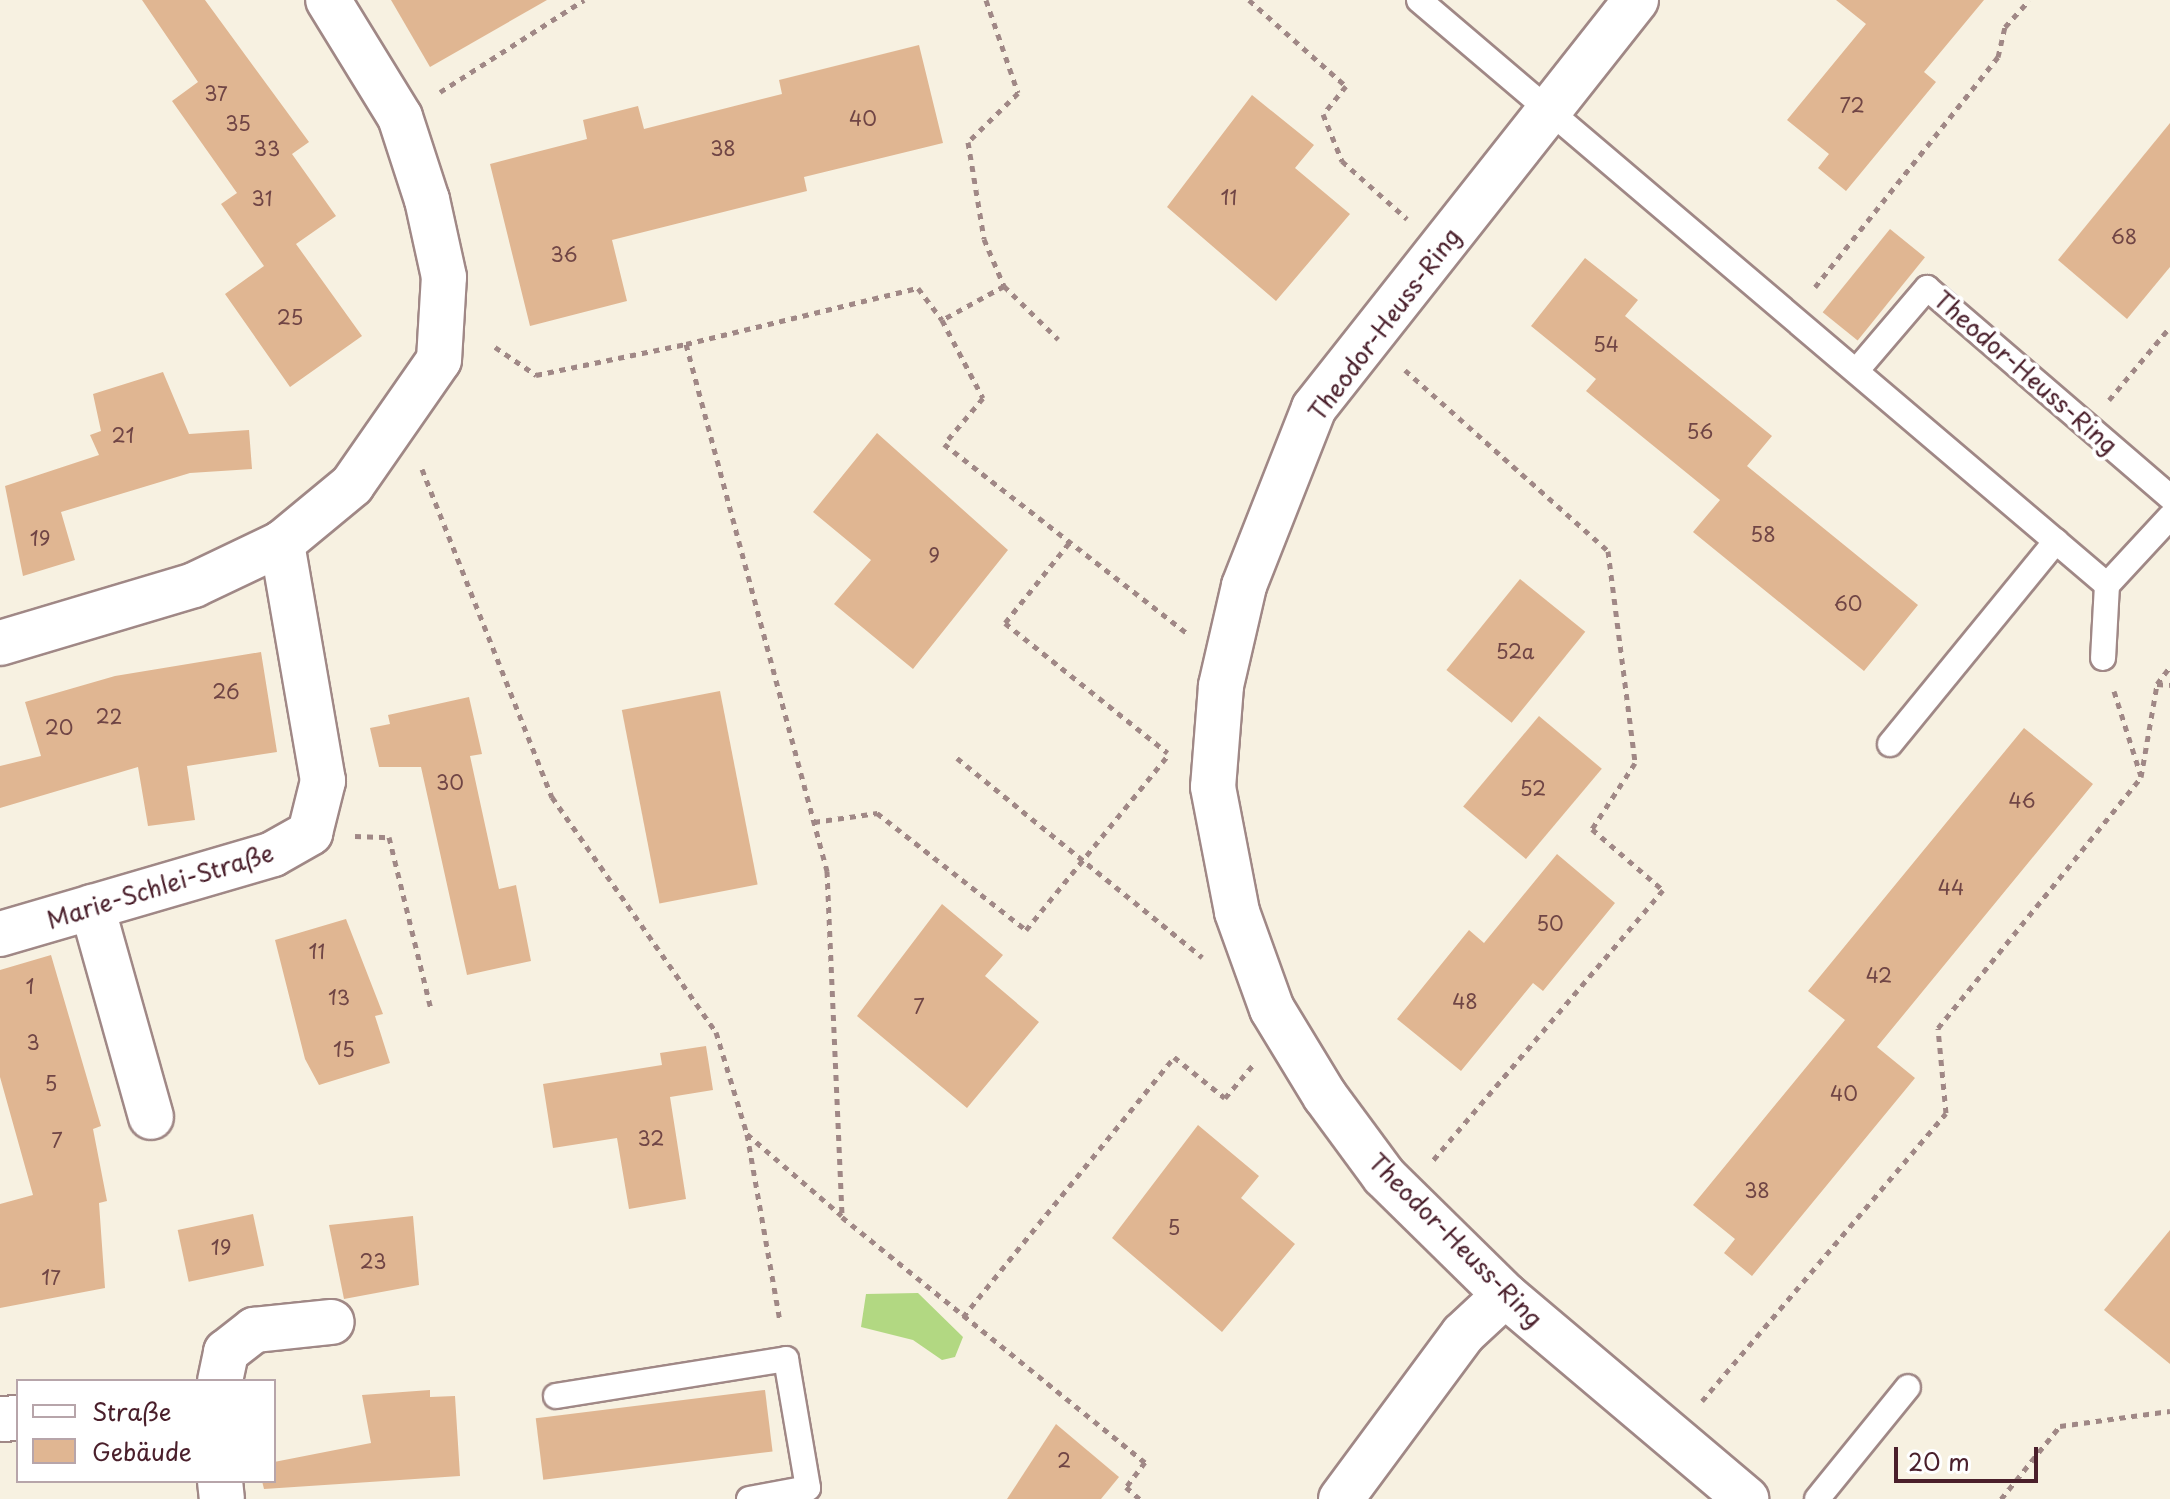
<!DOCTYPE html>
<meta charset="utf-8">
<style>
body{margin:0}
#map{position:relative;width:2170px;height:1499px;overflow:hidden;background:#f7f1e1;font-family:"Playpen Sans",sans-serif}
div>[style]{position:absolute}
.green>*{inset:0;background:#b2d882}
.building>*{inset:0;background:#e0b692;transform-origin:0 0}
.path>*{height:5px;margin-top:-2.5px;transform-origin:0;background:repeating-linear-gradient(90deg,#a08886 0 6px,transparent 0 12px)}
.roads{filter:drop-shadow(2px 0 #a08886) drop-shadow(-2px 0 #a08886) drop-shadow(0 2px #a08886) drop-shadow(0 -2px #a08886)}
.service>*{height:24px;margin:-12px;padding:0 12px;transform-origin:12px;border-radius:12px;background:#fff}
.minor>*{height:44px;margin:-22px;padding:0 22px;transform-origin:22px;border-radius:22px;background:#fff}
span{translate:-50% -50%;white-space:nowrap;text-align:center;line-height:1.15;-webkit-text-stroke:8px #fff;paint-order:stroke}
.number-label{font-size:20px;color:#704545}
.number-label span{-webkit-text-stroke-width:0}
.street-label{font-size:24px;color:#4a1f2b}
.legend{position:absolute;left:16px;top:1379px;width:260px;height:104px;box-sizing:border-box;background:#fff;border:2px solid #b7a5aa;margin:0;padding:10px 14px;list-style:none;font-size:24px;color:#4a1f2b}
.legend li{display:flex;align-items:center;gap:16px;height:40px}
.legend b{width:40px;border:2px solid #b7a5aa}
.scale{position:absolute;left:1894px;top:1447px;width:144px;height:36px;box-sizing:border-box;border:4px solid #4a1f2b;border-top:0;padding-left:10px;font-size:24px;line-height:28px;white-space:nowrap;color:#4a1f2b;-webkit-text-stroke:6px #fff;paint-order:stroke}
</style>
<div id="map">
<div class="green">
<i style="clip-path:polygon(918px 1293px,963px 1337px,955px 1357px,942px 1360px,913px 1340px,861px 1327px,866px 1294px)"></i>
</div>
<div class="building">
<i style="clip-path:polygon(142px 0,205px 0,309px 142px,292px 154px,336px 216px,296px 244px,362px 336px,290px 387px,225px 294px,264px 266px,221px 204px,237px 193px,172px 101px,198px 82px)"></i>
<i style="clip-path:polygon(391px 0,547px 0,430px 67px)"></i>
<i style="clip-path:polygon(1836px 0,1984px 0,1924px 72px,1936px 82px,1846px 191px,1818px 168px,1829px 154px,1787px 120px,1866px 24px)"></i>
<i style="clip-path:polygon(919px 45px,943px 143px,804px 177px,807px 191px,612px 240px,627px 301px,530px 326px,490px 164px,587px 139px,583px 120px,638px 106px,644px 129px,782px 94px,779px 80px)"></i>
<i style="clip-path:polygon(1252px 95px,1314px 145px,1295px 168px,1350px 214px,1276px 301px,1167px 207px)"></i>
<i style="clip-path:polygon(2170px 123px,2170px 267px,2127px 319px,2058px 260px)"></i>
<i style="left:1890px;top:229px;width:45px;height:107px;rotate:39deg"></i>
<i style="clip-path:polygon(1585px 258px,1638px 300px,1625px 316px,1772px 436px,1747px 466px,1918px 605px,1864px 671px,1693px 532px,1720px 500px,1586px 391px,1596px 379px,1531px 326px)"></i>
<i style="clip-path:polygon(163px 372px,189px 434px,249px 430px,252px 469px,190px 473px,61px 512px,75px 560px,23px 576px,5px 486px,99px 455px,90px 435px,101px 431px,93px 394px)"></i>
<i style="clip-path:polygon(877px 433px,1008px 550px,913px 669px,834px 604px,871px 560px,813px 512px)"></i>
<i style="left:1520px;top:579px;width:84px;height:117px;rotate:39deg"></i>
<i style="clip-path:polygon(261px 652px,277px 752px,187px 766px,195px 820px,148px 826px,138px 767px,0 808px,0 766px,41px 756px,25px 702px,115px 676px)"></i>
<i style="left:720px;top:691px;width:197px;height:100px;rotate:79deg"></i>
<i style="clip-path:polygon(469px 697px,482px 754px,470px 756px,499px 889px,516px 885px,531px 961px,467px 975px,421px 767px,379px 767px,370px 728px,390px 724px,388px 715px)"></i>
<i style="left:1539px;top:716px;width:82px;height:118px;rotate:40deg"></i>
<i style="clip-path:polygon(2024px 728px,2093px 784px,1877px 1047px,1915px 1078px,1752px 1276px,1724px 1253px,1735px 1239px,1693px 1205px,1845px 1020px,1808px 991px)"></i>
<i style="clip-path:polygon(1557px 854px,1615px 903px,1543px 991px,1533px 983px,1461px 1071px,1397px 1019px,1469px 930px,1484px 943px)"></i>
<i style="clip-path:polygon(942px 904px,1003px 955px,985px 976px,1039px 1022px,967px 1108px,857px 1016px)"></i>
<i style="clip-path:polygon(346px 919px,383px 1014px,375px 1016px,390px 1063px,319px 1085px,305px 1059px,275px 940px)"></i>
<i style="clip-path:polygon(51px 955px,101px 1126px,93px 1129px,107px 1201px,99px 1203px,105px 1288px,0 1308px,0 1204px,33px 1195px,0 1077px,0 970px)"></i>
<i style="clip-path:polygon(706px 1046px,713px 1090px,670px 1097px,686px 1199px,629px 1209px,617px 1138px,553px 1148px,543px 1084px,662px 1065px,660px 1053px)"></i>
<i style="clip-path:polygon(1198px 1125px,1259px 1176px,1241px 1198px,1295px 1244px,1222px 1332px,1112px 1238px)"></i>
<i style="left:253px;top:1214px;width:53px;height:77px;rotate:78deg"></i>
<i style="clip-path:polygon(413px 1216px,419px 1285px,344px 1299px,329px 1225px)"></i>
<i style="clip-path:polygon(2170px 1230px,2170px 1364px,2104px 1310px)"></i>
<i style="clip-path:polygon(430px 1390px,430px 1397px,455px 1396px,460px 1476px,264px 1489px,262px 1481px,274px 1481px,274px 1462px,371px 1443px,362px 1395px)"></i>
<i style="left:765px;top:1390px;width:62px;height:231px;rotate:83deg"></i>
<i style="clip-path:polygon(1056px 1424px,1119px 1477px,1101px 1499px,1007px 1499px)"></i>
</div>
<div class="path">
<i style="left:986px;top:0;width:98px;rotate:71deg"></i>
<i style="left:1018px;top:93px;width:70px;rotate:135.6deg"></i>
<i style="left:968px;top:142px;width:98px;rotate:80.6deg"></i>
<i style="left:984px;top:239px;width:51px;rotate:66.9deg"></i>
<i style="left:1004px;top:286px;width:76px;rotate:44.5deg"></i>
<i style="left:1249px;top:0;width:130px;rotate:41.6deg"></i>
<i style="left:1346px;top:86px;width:36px;rotate:129deg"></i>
<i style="left:1323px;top:114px;width:51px;rotate:68deg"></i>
<i style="left:1342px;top:161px;width:87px;rotate:41.7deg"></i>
<i style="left:440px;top:92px;width:171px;rotate:-32.6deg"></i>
<i style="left:1004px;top:286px;width:71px;rotate:151.3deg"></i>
<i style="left:942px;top:320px;width:88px;rotate:62.3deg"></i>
<i style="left:983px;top:398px;width:60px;rotate:130.3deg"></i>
<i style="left:944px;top:444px;width:308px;rotate:37.9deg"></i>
<i style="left:1815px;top:287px;width:294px;rotate:-51.5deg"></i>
<i style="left:1998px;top:57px;width:31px;rotate:-77deg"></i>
<i style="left:2005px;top:27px;width:36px;rotate:-48deg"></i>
<i style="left:686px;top:344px;width:239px;rotate:-13.6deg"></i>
<i style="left:918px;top:288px;width:40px;rotate:53deg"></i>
<i style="left:495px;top:347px;width:50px;rotate:34.3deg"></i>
<i style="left:536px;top:375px;width:153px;rotate:-11.7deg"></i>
<i style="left:686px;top:344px;width:546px;rotate:75.02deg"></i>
<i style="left:827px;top:871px;width:346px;rotate:87.5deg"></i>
<i style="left:842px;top:1217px;width:390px;rotate:39deg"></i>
<i style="left:1145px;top:1462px;width:31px;rotate:127deg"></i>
<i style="left:1126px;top:1487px;width:18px;rotate:41deg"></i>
<i style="left:1405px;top:370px;width:272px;rotate:41.7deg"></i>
<i style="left:1608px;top:551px;width:214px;rotate:82.7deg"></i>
<i style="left:1635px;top:763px;width:79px;rotate:123.1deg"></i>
<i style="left:1592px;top:829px;width:94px;rotate:40.7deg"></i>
<i style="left:1663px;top:890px;width:355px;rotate:130.4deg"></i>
<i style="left:2109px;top:400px;width:95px;rotate:-50.1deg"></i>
<i style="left:422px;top:469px;width:353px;rotate:68.4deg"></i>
<i style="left:552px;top:797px;width:287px;rotate:55.1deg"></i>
<i style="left:716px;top:1032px;width:107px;rotate:73.1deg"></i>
<i style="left:747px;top:1134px;width:191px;rotate:80deg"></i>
<i style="left:1069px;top:543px;width:102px;rotate:128.7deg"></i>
<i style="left:1005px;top:623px;width:208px;rotate:38.6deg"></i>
<i style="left:2157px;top:684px;width:13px;rotate:4deg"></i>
<i style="left:2114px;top:691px;width:89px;rotate:72.4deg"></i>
<i style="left:957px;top:758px;width:316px;rotate:39.1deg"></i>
<i style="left:814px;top:822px;width:64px;rotate:-8.1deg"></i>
<i style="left:877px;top:813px;width:189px;rotate:38.1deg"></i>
<i style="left:1026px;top:930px;width:225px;rotate:-50.9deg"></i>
<i style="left:355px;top:836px;width:34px;rotate:2deg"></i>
<i style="left:389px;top:837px;width:177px;rotate:76.3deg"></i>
<i style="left:747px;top:1134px;width:125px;rotate:40.8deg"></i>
<i style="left:963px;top:1317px;width:335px;rotate:-50.9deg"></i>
<i style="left:1174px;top:1057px;width:65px;rotate:38.8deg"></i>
<i style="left:1225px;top:1098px;width:43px;rotate:-49.7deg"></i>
<i style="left:1702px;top:1401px;width:377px;rotate:-49.7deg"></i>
<i style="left:1946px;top:1113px;width:85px;rotate:-95.4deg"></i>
<i style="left:1938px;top:1028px;width:323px;rotate:-51deg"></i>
<i style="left:2141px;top:777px;width:94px;rotate:-80.2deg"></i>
<i style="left:2157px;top:684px;width:21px;rotate:-53deg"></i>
<i style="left:2001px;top:1499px;width:94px;rotate:-51.1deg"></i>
<i style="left:2060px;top:1426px;width:111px;rotate:-7.8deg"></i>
</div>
<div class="roads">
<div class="service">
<i style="left:1419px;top:0;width:903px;rotate:40.37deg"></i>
<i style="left:2107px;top:585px;width:73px;rotate:93.1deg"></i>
<i style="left:1857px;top:370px;width:108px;rotate:-49.5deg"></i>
<i style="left:1927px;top:288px;width:321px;rotate:40.7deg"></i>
<i style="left:2107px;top:585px;width:93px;rotate:-47.2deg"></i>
<i style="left:1890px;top:744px;width:262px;rotate:-50.7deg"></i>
<i style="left:556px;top:1396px;width:233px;rotate:-9.1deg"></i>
<i style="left:786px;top:1359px;width:131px;rotate:80.3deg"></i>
<i style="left:808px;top:1488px;width:60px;rotate:169.4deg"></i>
<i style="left:1817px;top:1499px;width:144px;rotate:-50.9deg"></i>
</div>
<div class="minor">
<i style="left:1636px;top:0;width:520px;rotate:128.28deg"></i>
<i style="left:1314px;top:408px;width:191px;rotate:111.5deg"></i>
<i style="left:1244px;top:586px;width:103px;rotate:103deg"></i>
<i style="left:1221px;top:686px;width:101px;rotate:94.5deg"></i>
<i style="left:1213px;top:787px;width:127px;rotate:79.1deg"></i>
<i style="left:1237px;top:912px;width:103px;rotate:70.2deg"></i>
<i style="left:1272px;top:1009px;width:102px;rotate:58.7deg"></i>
<i style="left:1325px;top:1096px;width:99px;rotate:53.6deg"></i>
<i style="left:1384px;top:1176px;width:170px;rotate:44.5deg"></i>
<i style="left:1505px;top:1295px;width:316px;rotate:40.2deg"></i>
<i style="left:0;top:643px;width:202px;rotate:-16.6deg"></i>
<i style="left:194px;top:585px;width:98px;rotate:-25.5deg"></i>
<i style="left:282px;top:543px;width:91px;rotate:-39.6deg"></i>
<i style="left:352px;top:485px;width:152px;rotate:-55.2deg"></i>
<i style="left:439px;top:360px;width:83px;rotate:-86.6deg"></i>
<i style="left:444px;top:277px;width:79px;rotate:-102.4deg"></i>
<i style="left:427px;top:200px;width:87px;rotate:-108deg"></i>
<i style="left:400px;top:117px;width:137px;rotate:-121.6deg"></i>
<i style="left:92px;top:907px;width:218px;rotate:74.3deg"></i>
<i style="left:0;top:934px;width:284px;rotate:-16.3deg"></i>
<i style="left:273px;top:854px;width:43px;rotate:-29.6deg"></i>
<i style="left:310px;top:833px;width:54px;rotate:-76deg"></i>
<i style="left:323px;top:781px;width:242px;rotate:-99.8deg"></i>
<i style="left:220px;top:1381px;width:30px;rotate:-78deg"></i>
<i style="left:226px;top:1352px;width:36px;rotate:-38deg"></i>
<i style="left:254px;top:1330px;width:78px;rotate:-5.9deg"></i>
<i style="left:0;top:1419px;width:18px;rotate:-3deg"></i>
<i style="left:220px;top:1481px;width:18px;rotate:84deg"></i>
<i style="left:1341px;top:1499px;width:205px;rotate:-53.5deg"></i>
<i style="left:1463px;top:1334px;width:57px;rotate:-42.9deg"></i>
</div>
</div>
<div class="number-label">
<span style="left:216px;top:93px">37</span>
<span style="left:1852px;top:105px">72</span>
<span style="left:863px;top:118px">40</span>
<span style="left:238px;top:123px">35</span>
<span style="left:267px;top:148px">33</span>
<span style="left:723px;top:148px">38</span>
<span style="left:1229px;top:197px">11</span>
<span style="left:262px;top:198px">31</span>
<span style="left:2124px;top:236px">68</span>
<span style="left:564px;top:254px">36</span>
<span style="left:290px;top:317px">25</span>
<span style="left:1606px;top:344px">54</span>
<span style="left:1700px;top:431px">56</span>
<span style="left:123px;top:435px">21</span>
<span style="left:1763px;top:534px">58</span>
<span style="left:40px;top:538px">19</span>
<span style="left:934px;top:555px">9</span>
<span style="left:1848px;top:603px">60</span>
<span style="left:1515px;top:651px">52a</span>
<span style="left:226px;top:691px">26</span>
<span style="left:109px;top:716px">22</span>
<span style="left:59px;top:727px">20</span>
<span style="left:450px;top:782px">30</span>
<span style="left:1533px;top:788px">52</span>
<span style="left:2022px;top:800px">46</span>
<span style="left:1951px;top:887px">44</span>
<span style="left:1550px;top:923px">50</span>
<span style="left:317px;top:951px">11</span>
<span style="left:1879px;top:975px">42</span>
<span style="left:30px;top:986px">1</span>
<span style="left:339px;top:997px">13</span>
<span style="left:1465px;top:1001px">48</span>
<span style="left:919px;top:1006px">7</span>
<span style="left:33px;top:1042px">3</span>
<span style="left:344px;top:1049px">15</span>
<span style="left:51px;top:1083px">5</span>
<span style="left:1844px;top:1093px">40</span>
<span style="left:651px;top:1138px">32</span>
<span style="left:57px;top:1140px">7</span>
<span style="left:1757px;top:1190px">38</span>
<span style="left:1174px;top:1227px">5</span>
<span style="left:221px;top:1247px">19</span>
<span style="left:373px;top:1261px">23</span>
<span style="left:51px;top:1277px">17</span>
<span style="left:1064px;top:1460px">2</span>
</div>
<div class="street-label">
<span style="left:1384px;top:324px;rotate:-53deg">Theodor-Heuss-Ring</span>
<span style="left:2026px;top:372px;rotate:41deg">Theodor-Heuss-Ring</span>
<span style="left:160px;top:886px;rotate:-17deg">Marie-Schlei-Straße</span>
<span style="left:1456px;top:1240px;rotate:45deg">Theodor-Heuss-Ring</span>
</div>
<ul class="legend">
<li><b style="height:10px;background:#fff"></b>Straße</li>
<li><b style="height:22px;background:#e0b692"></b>Gebäude</li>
</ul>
<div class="scale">20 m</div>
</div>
